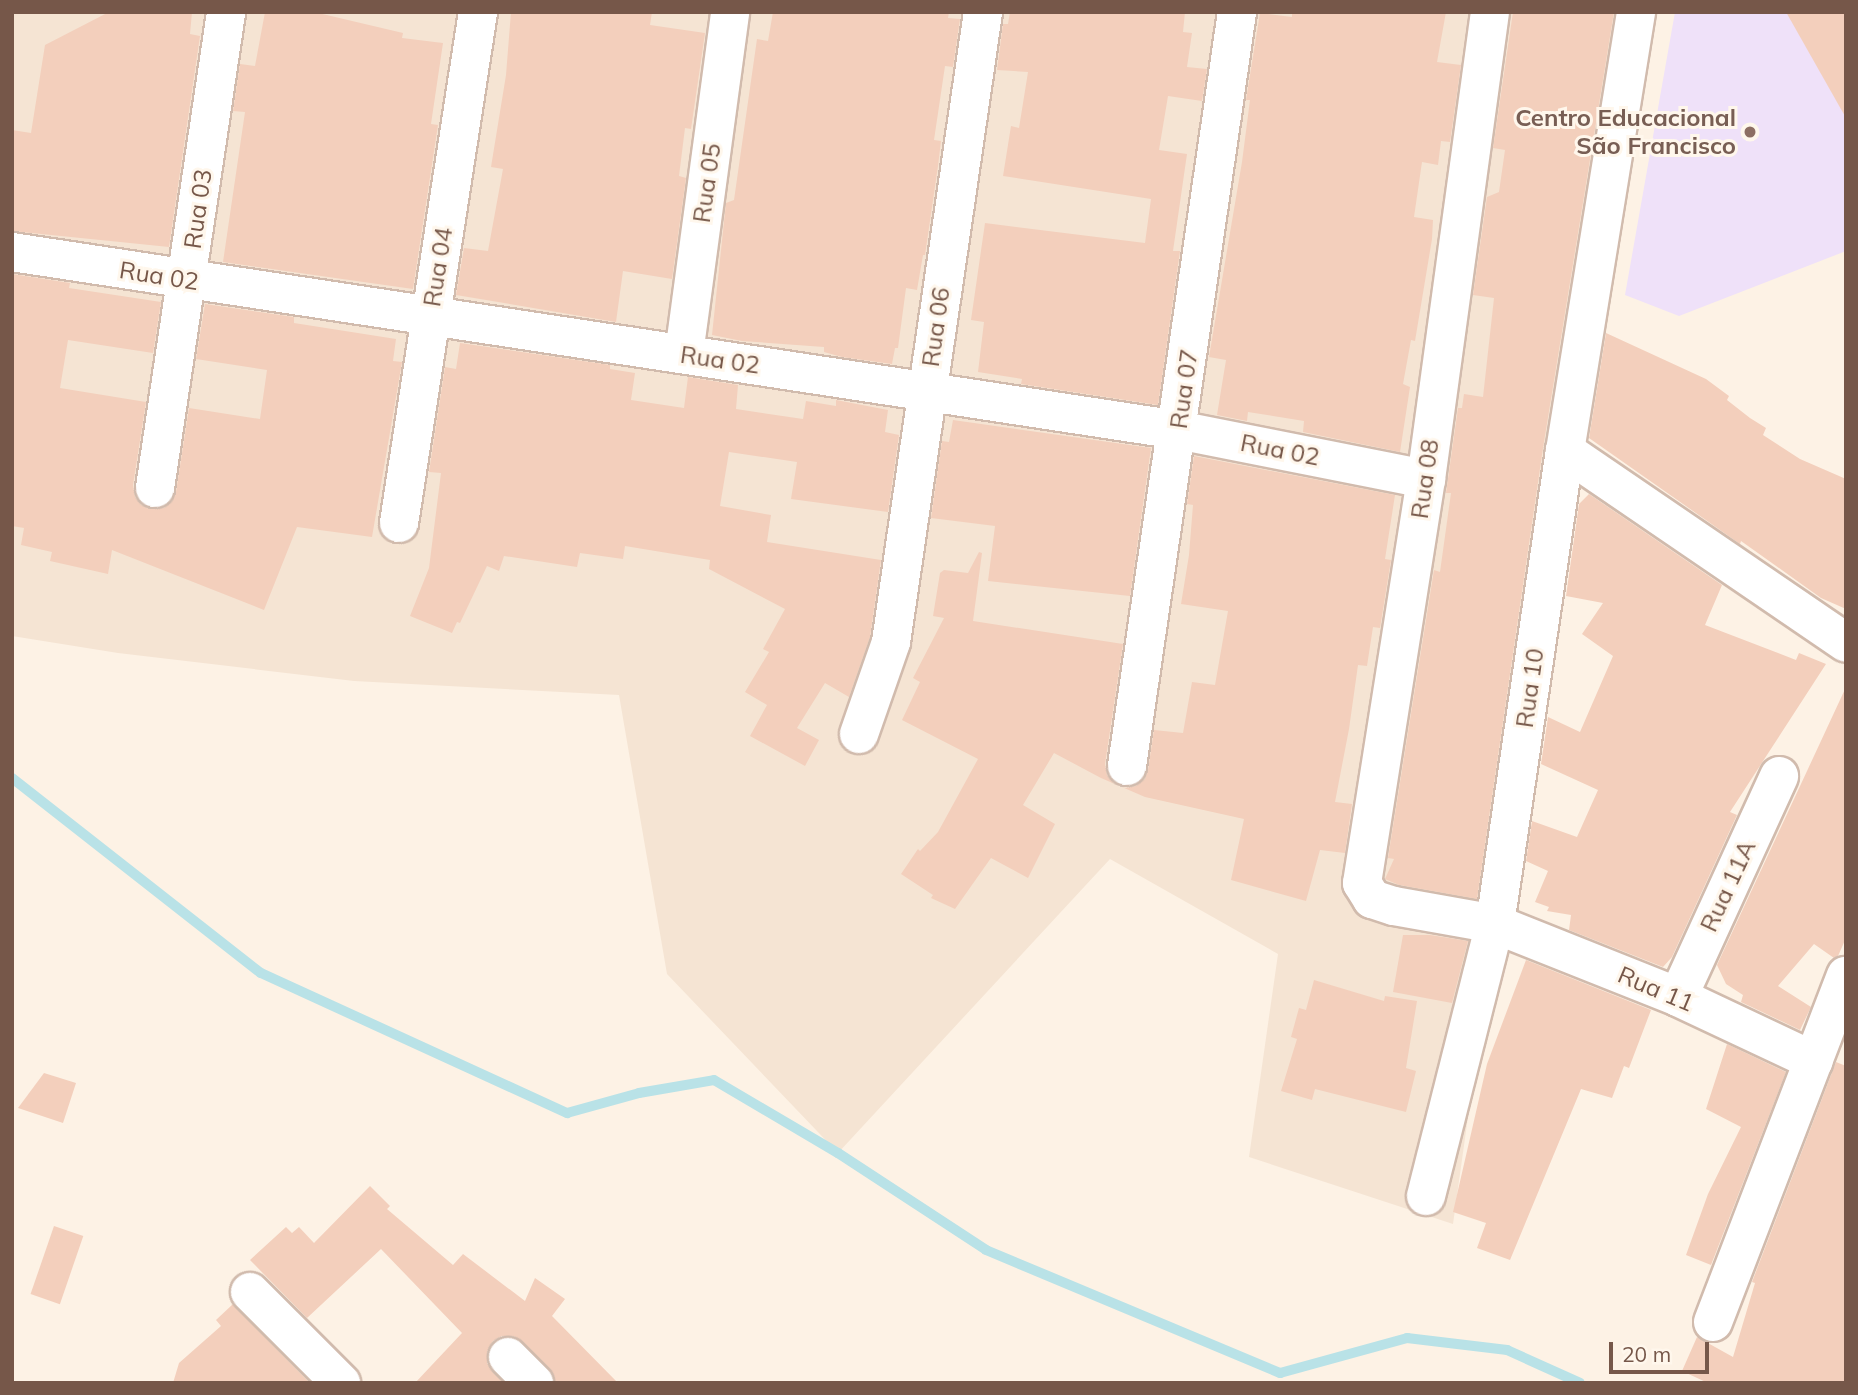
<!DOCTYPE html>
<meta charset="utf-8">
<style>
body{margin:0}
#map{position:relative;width:1858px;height:1395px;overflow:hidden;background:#fdf2e5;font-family:Mulish,sans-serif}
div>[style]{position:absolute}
.residential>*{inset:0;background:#f5e4d3}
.education>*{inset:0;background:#efe1f9}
.stream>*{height:10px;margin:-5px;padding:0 5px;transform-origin:5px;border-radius:5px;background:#b9e2e7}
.building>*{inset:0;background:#f3cfbc;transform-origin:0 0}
.roads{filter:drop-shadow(2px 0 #d1bbad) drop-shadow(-2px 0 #d1bbad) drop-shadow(0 2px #d1bbad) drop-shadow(0 -2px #d1bbad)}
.minor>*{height:38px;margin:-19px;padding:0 19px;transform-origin:19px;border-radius:19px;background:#fff}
.dots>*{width:19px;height:19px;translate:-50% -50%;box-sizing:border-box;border:4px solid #fff7ec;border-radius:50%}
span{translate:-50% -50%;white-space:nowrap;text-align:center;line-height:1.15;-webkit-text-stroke:6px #fff7ec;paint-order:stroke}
.education-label{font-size:24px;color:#785e54;font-weight:700}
.right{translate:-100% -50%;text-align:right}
.street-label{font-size:24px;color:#765749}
.frame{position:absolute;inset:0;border:14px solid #765749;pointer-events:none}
.scale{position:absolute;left:1609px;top:1342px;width:100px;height:32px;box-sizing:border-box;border:4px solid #765749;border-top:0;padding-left:9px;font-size:21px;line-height:24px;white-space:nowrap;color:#765749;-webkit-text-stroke:5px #fff7ec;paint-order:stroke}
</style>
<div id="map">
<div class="residential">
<i style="clip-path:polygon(12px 12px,1636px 12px,1495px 924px,1453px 1224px,1249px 1157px,1278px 954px,1110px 859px,838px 1153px,667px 974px,619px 695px,354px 681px,118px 653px,12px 636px)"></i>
</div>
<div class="education">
<i style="clip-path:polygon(1675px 12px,1846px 12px,1846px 251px,1679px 316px,1625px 295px)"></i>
</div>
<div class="stream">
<i style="left:12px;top:778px;width:316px;rotate:38.1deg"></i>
<i style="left:261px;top:973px;width:337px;rotate:24.6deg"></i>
<i style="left:567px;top:1113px;width:75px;rotate:-15.5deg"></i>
<i style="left:639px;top:1093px;width:76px;rotate:-9.8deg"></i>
<i style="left:714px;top:1080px;width:144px;rotate:30.5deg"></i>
<i style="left:838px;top:1153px;width:177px;rotate:33.2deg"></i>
<i style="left:986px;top:1250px;width:319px;rotate:22.7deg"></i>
<i style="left:1280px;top:1373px;width:132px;rotate:-15.4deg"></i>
<i style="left:1407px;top:1338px;width:101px;rotate:6.8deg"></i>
<i style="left:1507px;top:1350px;width:80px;rotate:24.3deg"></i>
</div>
<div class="building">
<i style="clip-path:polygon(109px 12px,192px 12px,190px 34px,200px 36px,169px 247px,12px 231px,12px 130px,31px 133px,45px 45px)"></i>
<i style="clip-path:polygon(265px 12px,314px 12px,403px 33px,402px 38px,443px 43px,431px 124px,438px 125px,413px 289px,223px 262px,245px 112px,233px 111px,240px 64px,255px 66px)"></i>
<i style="clip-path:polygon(511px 12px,652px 12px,650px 25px,705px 33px,691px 129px,685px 128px,679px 176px,686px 178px,672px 279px,623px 271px,616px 322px,456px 295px,464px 248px,488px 251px,503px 169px,491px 167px,506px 75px)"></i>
<i style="clip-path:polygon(773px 12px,949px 12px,948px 18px,960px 19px,953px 67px,945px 66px,934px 140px,941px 141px,938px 166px,925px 255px,923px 255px,917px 290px,906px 288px,898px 348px,895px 348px,892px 364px,842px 357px,824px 352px,824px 347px,742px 341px,712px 335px,726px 203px,734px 200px,757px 39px,768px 41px)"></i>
<i style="clip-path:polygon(1010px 12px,1185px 12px,1183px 32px,1192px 33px,1187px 67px,1207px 69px,1202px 101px,1168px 96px,1159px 150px,1187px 154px,1173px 251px,1180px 251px,1158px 405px,1021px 384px,1022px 379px,978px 372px,984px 322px,971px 320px,985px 223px,1145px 243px,1151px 199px,1003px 176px,1011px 126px,1019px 128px,1028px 72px,997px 70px,1003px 24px,1008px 24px)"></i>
<i style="clip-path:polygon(1292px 12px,1446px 12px,1437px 62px,1461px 65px,1450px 142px,1441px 141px,1438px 165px,1422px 162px,1414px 217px,1433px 220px,1432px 239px,1415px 341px,1411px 340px,1403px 384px,1410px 387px,1400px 452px,1303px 432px,1304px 421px,1248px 412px,1247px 421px,1217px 415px,1226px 360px,1209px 357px,1242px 162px,1250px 100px,1246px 100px,1260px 13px,1292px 17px)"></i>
<i style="clip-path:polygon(1513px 12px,1614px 12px,1543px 448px,1477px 899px,1399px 885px,1385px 879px,1394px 859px,1388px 858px,1434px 570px,1440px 572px,1451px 493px,1446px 493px,1458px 408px,1462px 408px,1464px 394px,1483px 397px,1494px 298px,1473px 295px,1487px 197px,1499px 192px,1505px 150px,1493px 148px)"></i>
<i style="clip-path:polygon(1786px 12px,1846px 12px,1846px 118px)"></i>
<i style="clip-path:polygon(12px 274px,70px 283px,69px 288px,161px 302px,153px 353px,68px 340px,60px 388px,146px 402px,133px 485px,135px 497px,141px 505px,151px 509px,164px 508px,172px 501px,176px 492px,189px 408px,260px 419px,267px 370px,196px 359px,205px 304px,294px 317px,294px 323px,396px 339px,393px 361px,402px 362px,372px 537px,297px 527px,264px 610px,112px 550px,108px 574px,50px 561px,52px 552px,21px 545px,24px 528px,12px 526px)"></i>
<i style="clip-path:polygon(1606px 333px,1706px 379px,1729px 396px,1727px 400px,1750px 418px,1766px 428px,1763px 435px,1800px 459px,1846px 479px,1846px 609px,1821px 598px,1741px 541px,1740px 544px,1589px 438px)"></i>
<i style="clip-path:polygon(460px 343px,610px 365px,610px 369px,635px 373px,631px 400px,684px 408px,688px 377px,738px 385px,736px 409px,803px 419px,806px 401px,836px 406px,836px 400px,888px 410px,885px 432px,899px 435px,888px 512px,791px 499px,797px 462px,729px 452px,720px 506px,771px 515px,767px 542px,881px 560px,870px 637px,849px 697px,825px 683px,797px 728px,819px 740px,805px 766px,750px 736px,767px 705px,745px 692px,769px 652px,763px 649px,785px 609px,709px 569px,710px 560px,625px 546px,623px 559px,580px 553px,577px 567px,504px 556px,499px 571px,487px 566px,460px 623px,457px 622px,452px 633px,410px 616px,429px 568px,441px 473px,429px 472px,445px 367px,456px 369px)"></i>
<i style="clip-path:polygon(953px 420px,1151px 448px,1130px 596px,988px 581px,995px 526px,931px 518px,942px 441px,949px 442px)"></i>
<i style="clip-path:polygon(1194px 456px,1395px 495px,1385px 559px,1391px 560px,1380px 628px,1373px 627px,1367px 666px,1358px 665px,1349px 729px,1335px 802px,1352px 804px,1345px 853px,1320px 850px,1306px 901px,1231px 880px,1244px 819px,1145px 797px,1101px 778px,1054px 753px,1023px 805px,1055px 824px,1028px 878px,991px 858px,955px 909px,931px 898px,933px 895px,901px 874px,918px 849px,920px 851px,938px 832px,978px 759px,902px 720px,920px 682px,913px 678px,944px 618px,933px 616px,940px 573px,944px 570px,968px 573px,979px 552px,982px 553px,973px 621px,1123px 644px,1105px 764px,1107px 775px,1114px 784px,1125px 788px,1136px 786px,1145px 779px,1148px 770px,1154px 730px,1183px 733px,1192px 682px,1215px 685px,1228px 611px,1181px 604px,1189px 555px,1193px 505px,1187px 504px)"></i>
<i style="clip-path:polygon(1589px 494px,1722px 585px,1705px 625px,1796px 660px,1799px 653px,1826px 664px,1730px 812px,1737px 815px,1672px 957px,1663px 967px,1569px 930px,1571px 915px,1547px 911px,1549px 907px,1535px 902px,1548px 871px,1526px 861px,1532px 821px,1577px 837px,1598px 790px,1541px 764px,1548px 717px,1580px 732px,1613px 656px,1582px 634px,1603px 603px,1566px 596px,1579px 504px)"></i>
<i style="clip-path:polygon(1846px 687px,1846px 938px,1838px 956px,1834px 958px,1814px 944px,1778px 986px,1811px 1007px,1800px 1030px,1741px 1002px,1743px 995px,1726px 984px,1717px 965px)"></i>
<i style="clip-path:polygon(1403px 935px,1430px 935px,1468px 941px,1452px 1003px,1393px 992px)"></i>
<i style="clip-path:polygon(1526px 960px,1651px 1010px,1629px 1068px,1624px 1066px,1612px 1098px,1581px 1089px,1510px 1260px,1477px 1248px,1486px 1223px,1453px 1212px,1487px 1064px)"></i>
<i style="clip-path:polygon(1314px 980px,1384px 1001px,1385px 996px,1417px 1001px,1406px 1068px,1416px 1071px,1406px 1112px,1315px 1089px,1312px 1100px,1281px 1091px,1297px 1039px,1291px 1037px,1299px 1008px,1306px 1010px)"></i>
<i style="clip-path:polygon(1727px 1044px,1786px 1072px,1711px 1265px,1686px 1255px,1708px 1194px,1741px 1127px,1706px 1109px)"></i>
<i style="clip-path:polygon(1836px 1062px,1846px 1066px,1846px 1383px,1708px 1383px,1682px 1371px,1697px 1337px,1733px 1357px,1755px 1283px,1752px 1282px)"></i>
<i style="clip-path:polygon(44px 1073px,76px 1083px,63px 1123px,18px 1108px)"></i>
<i style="clip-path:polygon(370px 1186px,390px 1206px,387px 1209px,453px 1265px,463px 1254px,525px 1301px,535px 1278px,565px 1299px,552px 1316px,618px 1383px,555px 1383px,549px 1368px,523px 1342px,513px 1336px,502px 1336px,493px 1341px,487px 1352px,487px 1363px,503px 1383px,415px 1383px,462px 1333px,381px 1249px,307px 1318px,250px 1260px,286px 1227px,292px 1233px,299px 1227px,314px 1243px)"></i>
<i style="left:54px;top:1226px;width:31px;height:72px;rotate:19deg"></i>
<i style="clip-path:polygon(233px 1304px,235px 1307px,310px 1383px,173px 1383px,179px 1363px,221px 1326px,216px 1320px)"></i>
</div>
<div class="roads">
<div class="minor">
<i style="left:1490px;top:12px;width:471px;rotate:97.8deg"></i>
<i style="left:1426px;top:479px;width:409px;rotate:99deg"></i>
<i style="left:1362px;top:883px;width:19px;rotate:58deg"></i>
<i style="left:1372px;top:899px;width:23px;rotate:18deg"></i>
<i style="left:1394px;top:906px;width:103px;rotate:10.1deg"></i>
<i style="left:1495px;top:924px;width:197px;rotate:21.7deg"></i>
<i style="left:1678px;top:997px;width:150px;rotate:25.2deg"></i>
<i style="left:12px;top:252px;width:1180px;rotate:8.68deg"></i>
<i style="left:1178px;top:430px;width:253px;rotate:11.2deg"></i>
<i style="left:684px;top:354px;width:345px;rotate:-82.3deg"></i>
<i style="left:1565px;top:451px;width:340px;rotate:34.3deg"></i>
<i style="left:155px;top:488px;width:481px;rotate:-81.5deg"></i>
<i style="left:399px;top:523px;width:517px;rotate:-81.21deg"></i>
<i style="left:859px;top:734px;width:97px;rotate:-70.8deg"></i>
<i style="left:891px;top:642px;width:637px;rotate:-81.69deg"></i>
<i style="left:1127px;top:766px;width:762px;rotate:-81.7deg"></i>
<i style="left:1678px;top:997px;width:243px;rotate:-65.4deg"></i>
<i style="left:1426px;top:1196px;width:281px;rotate:-75.8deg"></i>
<i style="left:1495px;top:924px;width:478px;rotate:-81.6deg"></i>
<i style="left:1565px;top:451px;width:445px;rotate:-80.8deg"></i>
<i style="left:250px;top:1292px;width:129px;rotate:45deg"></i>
<i style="left:1713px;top:1322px;width:371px;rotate:-69deg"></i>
<i style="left:508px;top:1357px;width:37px;rotate:45deg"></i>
</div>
</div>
<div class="dots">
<i style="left:1750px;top:132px;background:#8d6e63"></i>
</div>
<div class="education-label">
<span class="right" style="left:1736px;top:132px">Centro Educacional<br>São Francisco</span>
</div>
<div class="street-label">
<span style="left:707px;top:183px;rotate:-82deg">Rua 05</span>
<span style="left:198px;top:209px;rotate:-82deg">Rua 03</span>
<span style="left:438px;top:267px;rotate:-81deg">Rua 04</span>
<span style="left:159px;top:276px;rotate:9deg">Rua 02</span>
<span style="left:936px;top:327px;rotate:-82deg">Rua 06</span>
<span style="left:720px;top:360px;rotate:8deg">Rua 02</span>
<span style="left:1184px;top:389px;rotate:-82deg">Rua 07</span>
<span style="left:1280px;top:450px;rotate:11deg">Rua 02</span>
<span style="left:1425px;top:479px;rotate:-82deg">Rua 08</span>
<span style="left:1530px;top:688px;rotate:-82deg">Rua 10</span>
<span style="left:1728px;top:886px;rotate:-65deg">Rua 11A</span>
<span style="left:1656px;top:989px;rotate:23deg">Rua 11</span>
</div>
<div class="frame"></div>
<div class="scale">20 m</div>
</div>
